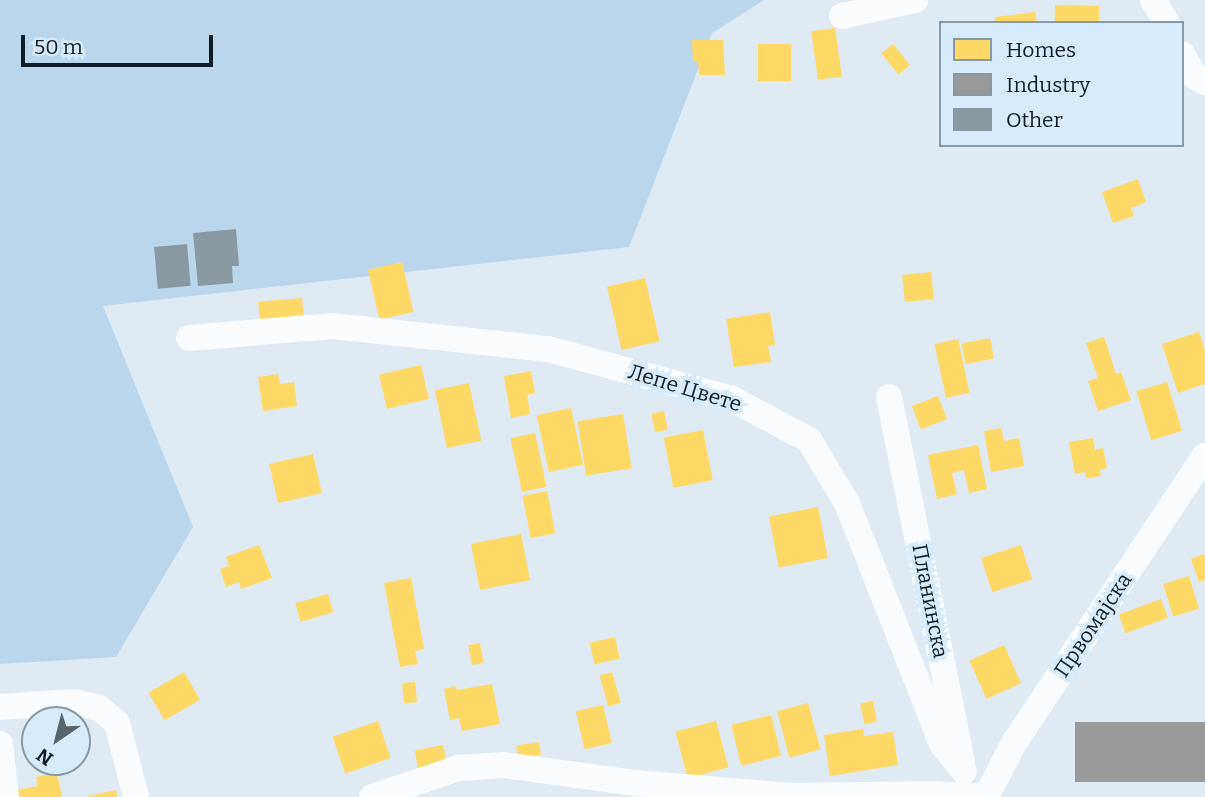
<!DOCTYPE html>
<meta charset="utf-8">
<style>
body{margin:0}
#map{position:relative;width:1205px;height:797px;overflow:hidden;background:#dfeaf2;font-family:Bitter,serif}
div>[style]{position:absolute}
.green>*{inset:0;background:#bbd6eb}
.homes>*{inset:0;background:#ffd966;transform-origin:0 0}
.industry>*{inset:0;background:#999;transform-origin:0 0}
.building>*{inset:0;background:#8a98a2;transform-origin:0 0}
.street>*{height:26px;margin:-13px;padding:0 13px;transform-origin:13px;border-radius:13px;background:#fafcfd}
span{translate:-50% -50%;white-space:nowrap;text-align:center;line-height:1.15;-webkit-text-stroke:7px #d7ebfa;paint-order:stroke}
.street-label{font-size:21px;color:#111d26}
.legend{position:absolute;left:939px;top:21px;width:245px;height:126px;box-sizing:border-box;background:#d7ebfa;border:2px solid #8899a5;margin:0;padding:9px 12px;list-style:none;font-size:21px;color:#111d26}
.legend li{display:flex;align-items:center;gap:14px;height:35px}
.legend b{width:35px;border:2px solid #8899a5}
.north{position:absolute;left:21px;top:706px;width:70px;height:70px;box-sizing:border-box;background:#d7ebfa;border:2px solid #8899a5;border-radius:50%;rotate:215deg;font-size:19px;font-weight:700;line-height:28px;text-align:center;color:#111d26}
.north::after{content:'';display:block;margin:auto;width:24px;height:32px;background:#59656d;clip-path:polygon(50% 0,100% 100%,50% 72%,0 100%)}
.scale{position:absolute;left:21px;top:35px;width:192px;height:32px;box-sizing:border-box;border:4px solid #111d26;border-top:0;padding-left:9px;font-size:21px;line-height:24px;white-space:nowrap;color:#111d26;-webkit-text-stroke:5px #d7ebfa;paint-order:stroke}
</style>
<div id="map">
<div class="green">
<i style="clip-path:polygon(0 0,764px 0,712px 33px,629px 247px,103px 306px,193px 527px,116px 657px,0 664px)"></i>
</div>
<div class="homes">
<i style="left:1055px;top:5px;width:44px;height:18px;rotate:1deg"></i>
<i style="clip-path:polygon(1035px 12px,1037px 23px,995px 23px,995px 17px)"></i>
<i style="left:835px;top:28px;width:49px;height:24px;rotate:82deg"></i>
<i style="clip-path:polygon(692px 40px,723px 40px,725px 75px,699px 75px,698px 61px,693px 61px)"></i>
<i style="left:791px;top:44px;width:37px;height:33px;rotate:90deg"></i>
<i style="left:893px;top:44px;width:27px;height:15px;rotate:51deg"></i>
<i style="clip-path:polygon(1138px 179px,1146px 202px,1131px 208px,1134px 216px,1113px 223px,1102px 192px)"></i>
<i style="left:402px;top:262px;width:51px;height:35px;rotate:77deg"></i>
<i style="left:931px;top:272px;width:27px;height:29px;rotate:84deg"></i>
<i style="left:645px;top:278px;width:65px;height:39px;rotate:77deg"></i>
<i style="left:302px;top:298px;width:22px;height:44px;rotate:85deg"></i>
<i style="clip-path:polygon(770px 312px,775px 345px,768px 346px,771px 362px,734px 367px,726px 319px)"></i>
<i style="clip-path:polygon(1199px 332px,1205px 350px,1205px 384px,1178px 393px,1162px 344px)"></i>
<i style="clip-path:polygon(1104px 337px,1116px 374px,1121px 372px,1131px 400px,1098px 411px,1088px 381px,1098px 378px,1086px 343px)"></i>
<i style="left:990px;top:338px;width:21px;height:29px;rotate:79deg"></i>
<i style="left:958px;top:339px;width:55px;height:24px;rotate:78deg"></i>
<i style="left:421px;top:365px;width:35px;height:43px;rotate:77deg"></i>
<i style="clip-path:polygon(531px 371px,535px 393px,527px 395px,530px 414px,511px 418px,504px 376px)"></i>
<i style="clip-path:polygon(278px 374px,280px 384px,294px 382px,297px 406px,263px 411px,258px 377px)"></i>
<i style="left:1167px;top:382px;width:51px;height:32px;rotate:73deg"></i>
<i style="left:469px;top:383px;width:59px;height:35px;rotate:78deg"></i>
<i style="left:938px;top:396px;width:25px;height:28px;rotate:69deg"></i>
<i style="left:571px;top:408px;width:58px;height:35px;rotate:78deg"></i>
<i style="left:664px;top:411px;width:19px;height:13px;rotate:78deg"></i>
<i style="left:623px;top:414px;width:55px;height:46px;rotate:81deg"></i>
<i style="clip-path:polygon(1001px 428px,1004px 441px,1019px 438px,1024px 466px,991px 472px,984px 431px)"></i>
<i style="left:703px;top:430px;width:51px;height:40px;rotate:79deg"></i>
<i style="left:535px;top:433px;width:55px;height:25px;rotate:78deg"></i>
<i style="clip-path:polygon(1093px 438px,1095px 450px,1103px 448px,1107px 468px,1100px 470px,1101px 476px,1086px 478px,1085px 472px,1075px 474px,1069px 442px)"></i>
<i style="clip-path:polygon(978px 445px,987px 489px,969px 493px,964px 470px,952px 473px,957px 494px,937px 499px,928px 455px)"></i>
<i style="left:313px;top:454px;width:40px;height:45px;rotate:77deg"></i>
<i style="left:547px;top:491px;width:43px;height:25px;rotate:79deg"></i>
<i style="left:818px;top:507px;width:52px;height:50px;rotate:79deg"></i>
<i style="left:521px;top:534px;width:47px;height:51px;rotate:79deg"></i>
<i style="clip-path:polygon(259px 545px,272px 578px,241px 589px,239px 582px,226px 587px,220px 569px,229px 566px,226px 557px)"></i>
<i style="left:1021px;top:545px;width:36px;height:42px;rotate:72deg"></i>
<i style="clip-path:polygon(1205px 554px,1205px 580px,1199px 582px,1191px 559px)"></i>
<i style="left:1189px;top:576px;width:34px;height:27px;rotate:73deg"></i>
<i style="clip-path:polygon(411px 578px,424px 649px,415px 651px,418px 664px,400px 667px,384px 583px)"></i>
<i style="left:328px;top:594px;width:19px;height:34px;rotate:74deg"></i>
<i style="left:1161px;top:599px;width:20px;height:45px;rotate:70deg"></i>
<i style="left:615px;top:637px;width:22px;height:26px;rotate:77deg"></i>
<i style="left:480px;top:643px;width:20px;height:12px;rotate:79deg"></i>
<i style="left:1004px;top:645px;width:42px;height:38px;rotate:66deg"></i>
<i style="left:184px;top:672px;width:32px;height:41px;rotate:60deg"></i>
<i style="left:612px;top:672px;width:32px;height:13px;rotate:74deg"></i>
<i style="left:415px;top:682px;width:20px;height:13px;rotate:84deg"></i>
<i style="clip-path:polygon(492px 684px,500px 724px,462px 731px,459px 718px,450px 720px,444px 689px,455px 686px,457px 690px)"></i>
<i style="left:873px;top:701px;width:21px;height:13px;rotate:79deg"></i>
<i style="left:808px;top:703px;width:48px;height:32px;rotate:75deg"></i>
<i style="left:603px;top:705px;width:39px;height:28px;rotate:77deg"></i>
<i style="left:771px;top:715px;width:42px;height:41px;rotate:76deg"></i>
<i style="left:378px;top:721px;width:39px;height:48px;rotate:71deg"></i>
<i style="left:716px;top:721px;width:48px;height:42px;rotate:75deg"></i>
<i style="clip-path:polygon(863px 729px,864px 736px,893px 732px,898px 765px,830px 776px,824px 735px)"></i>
<i style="left:539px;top:742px;width:13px;height:23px;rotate:81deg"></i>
<i style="left:443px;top:745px;width:20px;height:29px;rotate:79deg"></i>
<i style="clip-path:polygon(57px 773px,62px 797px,13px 797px,11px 791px,38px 786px,36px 777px)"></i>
<i style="clip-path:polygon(116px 790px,117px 797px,88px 797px,88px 796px)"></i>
</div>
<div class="industry">
<i style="left:1205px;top:722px;width:60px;height:130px;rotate:90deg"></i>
</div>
<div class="building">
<i style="clip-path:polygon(236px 229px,239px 266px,232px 266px,233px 283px,198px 286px,193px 233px)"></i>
<i style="left:187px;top:244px;width:42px;height:33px;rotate:85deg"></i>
</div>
<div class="street">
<i style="left:1153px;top:0;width:27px;rotate:59deg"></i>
<i style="left:842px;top:16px;width:75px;rotate:-12.4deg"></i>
<i style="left:1182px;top:54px;width:25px;rotate:61deg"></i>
<i style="left:1194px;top:76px;width:13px;rotate:29deg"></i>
<i style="left:189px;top:338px;width:144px;rotate:-4.8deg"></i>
<i style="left:332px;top:326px;width:217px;rotate:6.1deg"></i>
<i style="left:548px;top:349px;width:191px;rotate:15.2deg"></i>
<i style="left:732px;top:399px;width:87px;rotate:28deg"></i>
<i style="left:809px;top:440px;width:74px;rotate:58.9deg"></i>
<i style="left:847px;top:503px;width:259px;rotate:68.5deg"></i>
<i style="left:942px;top:744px;width:35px;rotate:51deg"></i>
<i style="left:889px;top:397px;width:372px;rotate:78.7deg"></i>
<i style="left:0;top:707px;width:75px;rotate:-3.8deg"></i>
<i style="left:75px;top:702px;width:25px;rotate:14deg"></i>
<i style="left:99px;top:708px;width:23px;rotate:40deg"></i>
<i style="left:117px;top:723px;width:76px;rotate:75.6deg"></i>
<i style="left:0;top:744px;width:53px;rotate:83.5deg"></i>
<i style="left:372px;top:797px;width:92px;rotate:-18.4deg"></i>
<i style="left:459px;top:768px;width:45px;rotate:-3.8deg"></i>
<i style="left:504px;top:765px;width:132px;rotate:7.8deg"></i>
<i style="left:635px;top:783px;width:158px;rotate:4.7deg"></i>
<i style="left:792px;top:796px;width:144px;rotate:-0.8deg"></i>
<i style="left:936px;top:794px;width:50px;rotate:3.4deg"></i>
<i style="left:986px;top:797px;width:61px;rotate:-62.6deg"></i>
<i style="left:1014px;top:743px;width:345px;rotate:-56.4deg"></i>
</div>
<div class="street-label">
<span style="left:685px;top:388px;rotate:17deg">Лепе Цвете</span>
<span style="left:930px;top:601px;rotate:79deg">Планинска</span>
<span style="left:1093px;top:625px;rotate:-56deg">Првомајска</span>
</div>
<ul class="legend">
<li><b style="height:19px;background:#ffd966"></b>Homes</li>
<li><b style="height:19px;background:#999"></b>Industry</li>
<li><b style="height:19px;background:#8a98a2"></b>Other</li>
</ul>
<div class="north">N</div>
<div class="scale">50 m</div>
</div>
